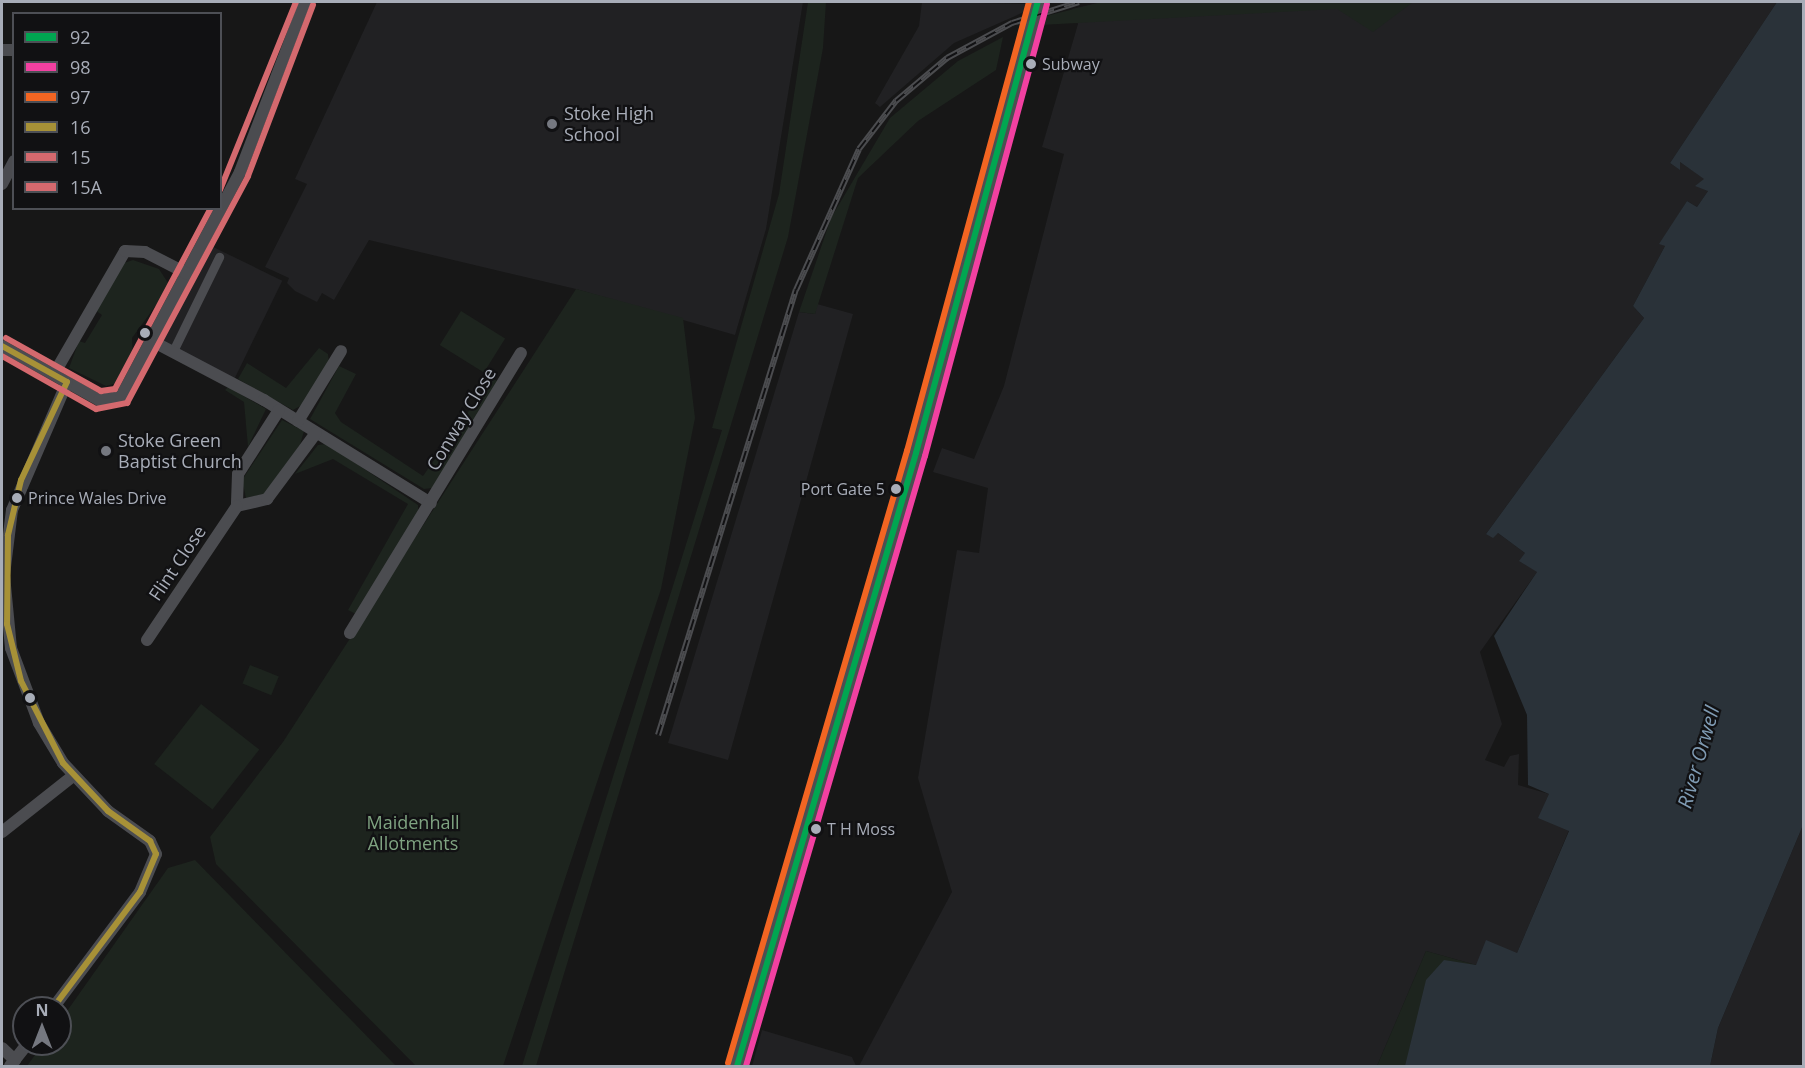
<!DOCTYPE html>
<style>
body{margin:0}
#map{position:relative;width:1805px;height:1068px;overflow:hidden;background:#171717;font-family:"Open Sans",sans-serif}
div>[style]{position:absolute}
.built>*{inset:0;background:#212123;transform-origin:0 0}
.green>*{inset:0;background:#1d241e;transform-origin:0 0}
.water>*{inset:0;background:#2a3239}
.pedestrian>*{height:9px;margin:-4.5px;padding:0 4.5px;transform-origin:4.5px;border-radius:4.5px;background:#4b4c50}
.minor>*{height:12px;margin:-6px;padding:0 6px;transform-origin:6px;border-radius:6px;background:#4b4c50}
.primary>*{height:20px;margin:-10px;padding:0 10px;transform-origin:10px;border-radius:10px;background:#4d4f52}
.rail>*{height:6px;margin-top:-3px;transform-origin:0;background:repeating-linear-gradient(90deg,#111113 0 11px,#4b4c4f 0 22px);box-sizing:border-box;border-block:2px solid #4b4c4f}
.bus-1>*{height:6px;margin:-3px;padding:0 3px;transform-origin:3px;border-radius:3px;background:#00a651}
.bus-2>*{height:6px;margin:-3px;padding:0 3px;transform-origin:3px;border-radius:3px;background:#f240a1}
.bus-3>*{height:6px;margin:-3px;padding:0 3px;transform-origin:3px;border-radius:3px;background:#f26522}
.bus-4>*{height:6px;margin:-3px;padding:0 3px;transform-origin:3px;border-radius:3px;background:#a79137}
.bus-5>*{height:6px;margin:-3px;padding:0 3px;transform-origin:3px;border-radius:3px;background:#d4696e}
.bus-6>*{height:6px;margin:-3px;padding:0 3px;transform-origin:3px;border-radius:3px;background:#d4696e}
.dots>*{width:16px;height:16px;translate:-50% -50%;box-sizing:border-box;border:3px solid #111113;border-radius:50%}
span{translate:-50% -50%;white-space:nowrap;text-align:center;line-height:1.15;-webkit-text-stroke:4.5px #111113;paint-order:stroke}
.bus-label{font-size:16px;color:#a8adb8}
.left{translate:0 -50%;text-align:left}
.right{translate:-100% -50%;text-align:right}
.poi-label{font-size:18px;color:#a8adb8}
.street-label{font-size:18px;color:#a8adb8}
.park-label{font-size:18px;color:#7fa381}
.water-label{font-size:20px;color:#7f9bb3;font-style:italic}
.frame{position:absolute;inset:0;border:3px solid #a8adb8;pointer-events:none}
.legend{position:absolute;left:12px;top:12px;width:210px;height:198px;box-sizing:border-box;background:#111113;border:2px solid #4d4f55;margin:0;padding:8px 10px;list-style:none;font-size:18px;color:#a8adb8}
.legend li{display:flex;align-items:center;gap:12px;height:30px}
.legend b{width:30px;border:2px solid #4d4f55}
.north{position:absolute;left:12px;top:996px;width:60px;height:60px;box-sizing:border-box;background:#111113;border:2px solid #4d4f55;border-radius:50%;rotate:0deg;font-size:16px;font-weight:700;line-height:24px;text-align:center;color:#a8adb8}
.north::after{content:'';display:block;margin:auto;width:21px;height:27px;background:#757880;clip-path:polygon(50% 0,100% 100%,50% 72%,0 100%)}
</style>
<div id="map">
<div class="built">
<i style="clip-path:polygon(377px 2px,803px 2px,766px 229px,735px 335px,576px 289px,369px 240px,334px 300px,322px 293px,317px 302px,295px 291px,287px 283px,289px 278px,265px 267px,307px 184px,295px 179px)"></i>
<i style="clip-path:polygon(922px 2px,1026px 4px,1024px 12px,954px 43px,880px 107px,875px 103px,919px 26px)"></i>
<i style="clip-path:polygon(1102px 2px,1777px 2px,1670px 163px,1679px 169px,1680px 162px,1705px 179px,1708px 191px,1697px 207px,1687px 201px,1661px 244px,1665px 246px,1633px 306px,1644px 318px,1486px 534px,1498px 533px,1525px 553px,1537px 572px,1480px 652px,1502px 724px,1485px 760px,1504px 767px,1510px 756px,1519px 754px,1518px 785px,1549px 794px,1569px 830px,1517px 953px,1476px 965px,1426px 951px,1377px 1066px,859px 1066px,952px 892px,918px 778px,957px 550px,979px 553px,988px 488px,933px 472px,942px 448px,974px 459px,1004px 386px,1064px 154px,1042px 147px,1078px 24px,1072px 9px)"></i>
<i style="left:205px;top:243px;width:86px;height:111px;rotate:26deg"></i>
<i style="clip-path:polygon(817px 304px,853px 314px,728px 760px,668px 743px,799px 312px,815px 314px)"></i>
<i style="clip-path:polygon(1803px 825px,1803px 1066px,1710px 1066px,1718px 1028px)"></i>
<i style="clip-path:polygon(762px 1030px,852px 1057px,856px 1066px,752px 1066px)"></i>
</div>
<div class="green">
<i style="clip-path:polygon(808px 2px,826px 2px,823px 48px,788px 237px,536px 1066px,522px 1066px,722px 430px,712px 428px,779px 194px)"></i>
<i style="clip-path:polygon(1102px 2px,1413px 2px,1373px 32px,1337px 9px,1040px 25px,1042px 17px)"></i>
<i style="clip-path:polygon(1003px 37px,996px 70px,918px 121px,858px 178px,815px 314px,799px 312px,831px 218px,890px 118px,958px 61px)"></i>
<i style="clip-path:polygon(133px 260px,159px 269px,170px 286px,132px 338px,133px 358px,117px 383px,106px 386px,69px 368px,79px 341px,85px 343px,102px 315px,95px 310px,124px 263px)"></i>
<i style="clip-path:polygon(576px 289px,683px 318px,695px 418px,661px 589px,503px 1066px,416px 1066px,216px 864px,210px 837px,283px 742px)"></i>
<i style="left:461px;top:311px;width:52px;height:40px;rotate:32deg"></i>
<i style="clip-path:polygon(319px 348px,328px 354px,329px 363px,302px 405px,293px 410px,238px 379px,247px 363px,286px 388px)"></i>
<i style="clip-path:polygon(339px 366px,356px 374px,335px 413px,341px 422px,423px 476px,492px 378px,501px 383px,432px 488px,424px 489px,310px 419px)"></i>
<i style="clip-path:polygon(228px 387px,266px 409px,248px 447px,244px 402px,225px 390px)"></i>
<i style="clip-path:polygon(282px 420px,304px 431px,300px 445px,264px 494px,246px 498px,242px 480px)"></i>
<i style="clip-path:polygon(327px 444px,418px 505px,418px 514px,356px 614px,348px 610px,408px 504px,333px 459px,295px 474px,318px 445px)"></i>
<i style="left:250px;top:665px;width:31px;height:20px;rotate:22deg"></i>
<i style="left:201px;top:704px;width:74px;height:76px;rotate:38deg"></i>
<i style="clip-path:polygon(195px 860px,396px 1066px,27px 1066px,43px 1044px,60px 1044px,60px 1021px,168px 868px)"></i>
<i style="clip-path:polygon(1426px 951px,1476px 965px,1425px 1066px,1377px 1066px)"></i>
</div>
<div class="water">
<i style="clip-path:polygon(1777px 2px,1804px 2px,1803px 825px,1718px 1028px,1710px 1066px,1405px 1066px,1426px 980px,1444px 960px,1476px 965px,1486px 940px,1517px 953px,1569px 831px,1538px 818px,1549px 794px,1528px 785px,1527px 715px,1494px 636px,1537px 572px,1519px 561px,1525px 553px,1498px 533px,1493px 538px,1486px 534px,1644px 318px,1633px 306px,1665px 246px,1659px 244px,1687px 201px,1697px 207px,1708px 191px,1695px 186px,1704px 179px,1680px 162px,1680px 170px,1670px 163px)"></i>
</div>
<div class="pedestrian">
<i style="left:173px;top:351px;width:105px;rotate:-63.9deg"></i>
</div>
<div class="minor">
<i style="left:2px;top:50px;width:12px"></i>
<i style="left:2px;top:184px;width:26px;rotate:-62deg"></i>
<i style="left:152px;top:341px;width:127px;rotate:27.8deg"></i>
<i style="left:264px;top:400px;width:196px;rotate:31.7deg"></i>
<i style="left:2px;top:346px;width:111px;rotate:29.1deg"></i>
<i style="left:99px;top:400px;width:22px;rotate:-8deg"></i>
<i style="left:121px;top:397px;width:255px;rotate:-62.1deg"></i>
<i style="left:240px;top:172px;width:182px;rotate:-69.1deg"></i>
<i style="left:54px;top:374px;width:142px;rotate:-60deg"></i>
<i style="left:125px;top:251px;width:20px;rotate:3deg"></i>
<i style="left:145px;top:252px;width:48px;rotate:27.1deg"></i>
<i style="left:279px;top:410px;width:76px;rotate:122.6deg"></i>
<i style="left:238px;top:474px;width:32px;rotate:92deg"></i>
<i style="left:237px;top:506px;width:31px;rotate:-13deg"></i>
<i style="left:267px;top:499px;width:82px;rotate:-53.4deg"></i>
<i style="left:298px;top:421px;width:82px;rotate:-58.4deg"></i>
<i style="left:350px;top:633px;width:328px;rotate:-58.6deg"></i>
<i style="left:147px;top:640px;width:161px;rotate:-56.1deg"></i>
<i style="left:2px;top:832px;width:90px;rotate:-38.3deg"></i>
<i style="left:53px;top:1008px;width:145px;rotate:-53.1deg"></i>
<i style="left:140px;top:892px;width:41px;rotate:-67.2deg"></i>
<i style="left:156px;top:854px;width:14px;rotate:-115deg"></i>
<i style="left:150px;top:841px;width:52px;rotate:-144.5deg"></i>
<i style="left:108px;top:811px;width:66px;rotate:-133.2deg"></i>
<i style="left:63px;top:763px;width:47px;rotate:-121deg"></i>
<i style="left:39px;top:723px;width:80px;rotate:-110.5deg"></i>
<i style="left:11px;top:648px;width:73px;rotate:-95.5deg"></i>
<i style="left:4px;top:575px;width:65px;rotate:-83deg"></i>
<i style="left:12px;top:510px;width:139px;rotate:-66.7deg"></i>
<i style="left:2px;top:1048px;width:18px;rotate:43deg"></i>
<i style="left:10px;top:1066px;width:28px;rotate:-52deg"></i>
</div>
<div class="primary">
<i style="left:737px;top:1066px;width:639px;rotate:-73.72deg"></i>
<i style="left:916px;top:453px;width:467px;rotate:-74.9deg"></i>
</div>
<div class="rail">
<i style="left:658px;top:735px;width:466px;rotate:-72.8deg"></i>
<i style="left:796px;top:290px;width:154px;rotate:-65.9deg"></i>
<i style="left:859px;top:149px;width:61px;rotate:-52.4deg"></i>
<i style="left:896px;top:101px;width:67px;rotate:-40.1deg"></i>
<i style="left:947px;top:58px;width:74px;rotate:-28.3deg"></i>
<i style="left:1012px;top:23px;width:70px;rotate:-17.4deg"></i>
</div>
<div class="bus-1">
<i style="left:737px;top:1066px;width:639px;rotate:-73.72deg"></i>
<i style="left:916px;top:453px;width:467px;rotate:-74.9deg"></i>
</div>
<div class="bus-2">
<i style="left:746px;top:1066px;width:636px;rotate:-73.65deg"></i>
<i style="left:925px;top:456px;width:468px;rotate:-74.9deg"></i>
</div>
<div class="bus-3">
<i style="left:728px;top:1063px;width:638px;rotate:-73.7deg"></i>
<i style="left:907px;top:451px;width:465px;rotate:-74.8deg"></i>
</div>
<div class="bus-4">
<i style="left:2px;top:346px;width:74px;rotate:29deg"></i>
<i style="left:67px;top:382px;width:108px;rotate:115.1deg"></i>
<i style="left:21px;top:480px;width:57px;rotate:103.3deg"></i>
<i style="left:8px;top:535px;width:89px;rotate:90.6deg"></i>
<i style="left:7px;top:624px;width:59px;rotate:76.2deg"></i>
<i style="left:21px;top:681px;width:92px;rotate:62.9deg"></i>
<i style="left:63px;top:763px;width:66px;rotate:46.8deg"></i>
<i style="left:108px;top:811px;width:52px;rotate:35.5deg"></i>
<i style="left:150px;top:841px;width:14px;rotate:65deg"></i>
<i style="left:156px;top:854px;width:41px;rotate:112.8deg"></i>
<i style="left:140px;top:892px;width:145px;rotate:126.9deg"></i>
</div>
<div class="bus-5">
<i style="left:2px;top:356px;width:108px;rotate:29.4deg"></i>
<i style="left:96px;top:409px;width:32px;rotate:-11deg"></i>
<i style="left:127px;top:403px;width:257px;rotate:-61.9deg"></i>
<i style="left:248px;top:176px;width:183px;rotate:-69.2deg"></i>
</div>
<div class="bus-6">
<i style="left:220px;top:190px;width:203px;rotate:-68deg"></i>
<i style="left:6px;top:338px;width:109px;rotate:29.2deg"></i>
<i style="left:101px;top:391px;width:14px;rotate:-8deg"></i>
<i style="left:115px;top:389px;width:205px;rotate:-62.1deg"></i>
</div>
<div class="dots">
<i style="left:1031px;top:64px;background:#a8adb8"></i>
<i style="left:552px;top:124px;background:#757880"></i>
<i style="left:145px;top:333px;background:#a8adb8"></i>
<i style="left:106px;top:451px;background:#757880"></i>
<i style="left:896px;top:489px;background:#a8adb8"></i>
<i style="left:17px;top:498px;background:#a8adb8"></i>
<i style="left:30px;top:698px;background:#a8adb8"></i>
<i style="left:816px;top:829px;background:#a8adb8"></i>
</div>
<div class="bus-label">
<span class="left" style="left:1042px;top:64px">Subway</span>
<span class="right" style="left:885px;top:489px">Port Gate 5</span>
<span class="left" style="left:28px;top:498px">Prince Wales Drive</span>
<span class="left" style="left:827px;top:829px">T H Moss</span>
</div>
<div class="poi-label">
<span class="left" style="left:564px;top:124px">Stoke High<br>School</span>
<span class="left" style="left:118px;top:451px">Stoke Green<br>Baptist Church</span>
</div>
<div class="street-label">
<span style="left:461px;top:419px;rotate:-59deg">Conway Close</span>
<span style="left:177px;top:563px;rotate:-56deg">Flint Close</span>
</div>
<div class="park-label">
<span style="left:413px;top:833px">Maidenhall<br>Allotments</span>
</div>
<div class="water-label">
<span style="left:1698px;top:757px;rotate:-74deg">River Orwell</span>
</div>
<div class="frame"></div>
<ul class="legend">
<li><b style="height:8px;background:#00a651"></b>92</li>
<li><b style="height:8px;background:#f240a1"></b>98</li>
<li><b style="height:8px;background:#f26522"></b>97</li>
<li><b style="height:8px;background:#a79137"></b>16</li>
<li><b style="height:8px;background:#d4696e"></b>15</li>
<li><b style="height:8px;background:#d4696e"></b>15A</li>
</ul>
<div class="north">N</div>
</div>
